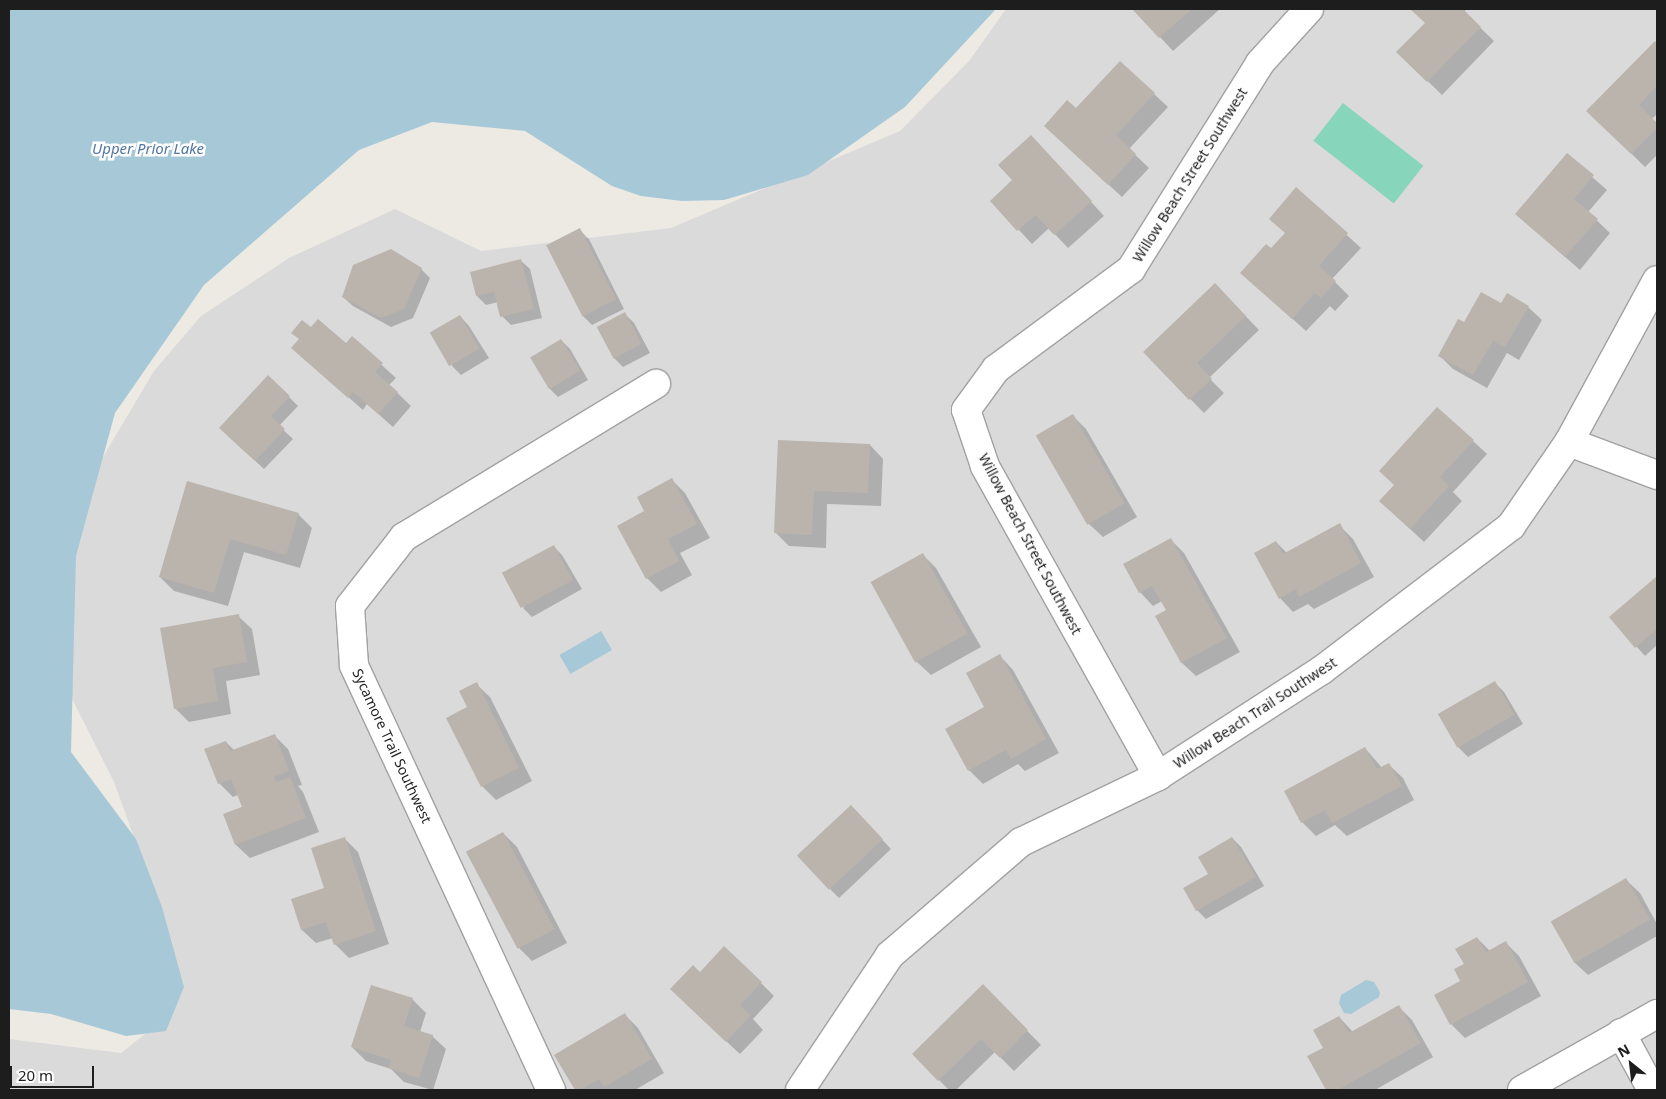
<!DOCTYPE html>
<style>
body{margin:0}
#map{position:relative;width:1666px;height:1099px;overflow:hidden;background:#edeae3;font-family:"Noto Sans",sans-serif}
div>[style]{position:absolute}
.residential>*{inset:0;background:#dbdada}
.pitch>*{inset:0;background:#87d6bc;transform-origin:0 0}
.water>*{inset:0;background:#a7c9d7;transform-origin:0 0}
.shadow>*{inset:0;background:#0003}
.building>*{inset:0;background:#bab4ad;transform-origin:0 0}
.roads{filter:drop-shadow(1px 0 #a1a1a1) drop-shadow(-1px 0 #a1a1a1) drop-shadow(0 1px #a1a1a1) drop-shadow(0 -1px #a1a1a1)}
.minor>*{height:28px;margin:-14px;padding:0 14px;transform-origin:14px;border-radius:14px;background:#fff}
span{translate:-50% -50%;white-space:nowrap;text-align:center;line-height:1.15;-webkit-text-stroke:5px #fff;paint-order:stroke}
.street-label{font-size:14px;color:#1d1d1d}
.water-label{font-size:15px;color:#5276a4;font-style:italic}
.frame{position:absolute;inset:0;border:10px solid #1d1d1d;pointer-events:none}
.north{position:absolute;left:1606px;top:1039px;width:50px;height:50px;-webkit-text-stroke:4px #fff;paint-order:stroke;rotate:331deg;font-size:14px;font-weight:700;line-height:20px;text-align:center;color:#1d1d1d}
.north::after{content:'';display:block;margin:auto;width:18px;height:22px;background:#1d1d1d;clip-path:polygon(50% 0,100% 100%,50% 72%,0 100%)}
.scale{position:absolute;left:10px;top:1066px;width:84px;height:22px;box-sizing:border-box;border:2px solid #1d1d1d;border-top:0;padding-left:6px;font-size:15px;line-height:18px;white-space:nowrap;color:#1d1d1d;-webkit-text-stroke:4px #fff;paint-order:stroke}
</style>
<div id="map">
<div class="residential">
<i style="clip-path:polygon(1006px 9px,1657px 9px,1657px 1090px,9px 1090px,9px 1039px,121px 1053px,154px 1027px,154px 892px,114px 782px,44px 643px,97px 467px,154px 371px,201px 316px,289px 258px,395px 209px,481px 251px,671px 228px,900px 131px,969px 61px)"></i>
</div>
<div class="pitch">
<i style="left:1343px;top:103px;width:102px;height:48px;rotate:38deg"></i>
</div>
<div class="water">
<i style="clip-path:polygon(9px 9px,996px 9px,905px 107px,808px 175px,724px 200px,682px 201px,641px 196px,612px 186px,525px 131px,432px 122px,359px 150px,204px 285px,115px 413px,76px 556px,71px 752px,136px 839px,162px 907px,184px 987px,166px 1031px,126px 1036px,51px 1014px,9px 1009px)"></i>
<i style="left:601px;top:631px;width:22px;height:48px;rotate:60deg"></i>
<i style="clip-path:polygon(1366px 980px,1374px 982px,1380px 992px,1379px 997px,1351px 1014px,1344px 1013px,1339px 1003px,1341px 995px)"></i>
</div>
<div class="shadow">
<i style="clip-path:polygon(1134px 9px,1220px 9px,1173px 51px)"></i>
<i style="clip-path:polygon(1412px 9px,1467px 9px,1464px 12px,1494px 41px,1442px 95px,1398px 52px,1426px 23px)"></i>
<i style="clip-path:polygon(1655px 43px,1657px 45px,1657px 114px,1652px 119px,1657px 124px,1657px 155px,1645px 167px,1588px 111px)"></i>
<i style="clip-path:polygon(1154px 94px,1168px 107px,1129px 149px,1149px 168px,1122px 197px,1059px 139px,1076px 110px)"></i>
<i style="clip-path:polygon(1031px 136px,1104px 216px,1068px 248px,1049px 228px,1032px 244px,992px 201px,1014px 180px)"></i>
<i style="clip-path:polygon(1567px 155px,1607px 190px,1588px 212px,1610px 233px,1580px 270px,1516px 214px)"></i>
<i style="clip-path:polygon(1296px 189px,1361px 248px,1332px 279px,1349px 296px,1335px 311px,1330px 306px,1306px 331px,1256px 286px,1271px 250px,1286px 234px)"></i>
<i style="clip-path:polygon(580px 230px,589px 239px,624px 309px,592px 325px,583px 316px)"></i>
<i style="clip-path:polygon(520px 260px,530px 269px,542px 318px,511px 325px,502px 316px,498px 302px,486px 305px,477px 296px)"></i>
<i style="clip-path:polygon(421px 269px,430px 278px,413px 318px,391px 327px,353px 306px,343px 297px)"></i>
<i style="clip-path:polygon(1228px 298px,1259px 330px,1209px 378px,1224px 393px,1204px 413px,1144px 352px)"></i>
<i style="clip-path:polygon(1502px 305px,1528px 307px,1542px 320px,1519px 360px,1507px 353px,1487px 388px,1453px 369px,1439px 355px,1464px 324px)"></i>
<i style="clip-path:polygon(625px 314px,634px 323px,650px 353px,623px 367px,614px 358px)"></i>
<i style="clip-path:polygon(460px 316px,469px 326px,489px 358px,461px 375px,452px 366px)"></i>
<i style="clip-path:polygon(311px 329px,346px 345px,352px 338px,396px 378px,389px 385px,411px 406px,393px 427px,367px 404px,363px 410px,307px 361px,300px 340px)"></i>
<i style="clip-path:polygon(561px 340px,570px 349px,588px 380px,558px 397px,549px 388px)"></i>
<i style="clip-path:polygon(289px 397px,298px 406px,279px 426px,293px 439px,264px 469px,229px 437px)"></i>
<i style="clip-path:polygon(1073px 416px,1086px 429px,1137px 517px,1103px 537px,1089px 524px)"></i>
<i style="clip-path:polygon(779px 441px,870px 445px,883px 459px,881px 506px,827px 504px,826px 548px,789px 546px,775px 532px)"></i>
<i style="clip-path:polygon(1473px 441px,1487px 454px,1453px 492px,1462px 501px,1424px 542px,1380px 501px)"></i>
<i style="clip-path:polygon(672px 480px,685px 493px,710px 538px,680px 553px,692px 575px,661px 592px,647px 578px,646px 511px)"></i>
<i style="clip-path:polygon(188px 483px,298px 514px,312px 528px,300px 568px,244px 552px,228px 606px,174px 591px,160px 577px)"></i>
<i style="clip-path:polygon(1339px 525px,1353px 539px,1374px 577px,1314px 609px,1308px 604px,1293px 612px,1280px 598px,1276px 542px,1287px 553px)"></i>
<i style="clip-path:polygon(1170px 539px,1184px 553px,1240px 652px,1196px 676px,1182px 663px,1156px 617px,1167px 611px,1162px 601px,1153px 606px,1140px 592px)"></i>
<i style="clip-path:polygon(553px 546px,562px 555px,582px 589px,532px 617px,523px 608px)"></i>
<i style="clip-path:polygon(923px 555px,936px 568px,981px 647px,931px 675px,917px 662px,873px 583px)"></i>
<i style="clip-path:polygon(1657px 578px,1657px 645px,1645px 656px,1610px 617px)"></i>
<i style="clip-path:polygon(238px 616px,252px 629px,260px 675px,226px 681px,231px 714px,189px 722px,175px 708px)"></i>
<i style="clip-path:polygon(1000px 656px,1013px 670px,1059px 753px,1025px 771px,1018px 764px,983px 784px,969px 770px)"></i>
<i style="clip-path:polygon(1495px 683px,1504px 692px,1523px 724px,1468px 757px,1459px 748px,1440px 716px)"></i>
<i style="clip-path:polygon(476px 684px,490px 697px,532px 781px,496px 800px,482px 786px,448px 718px,469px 708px)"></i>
<i style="clip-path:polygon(275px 736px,288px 749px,302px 785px,298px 786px,303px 792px,319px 832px,250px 858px,236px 845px,225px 814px,243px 807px,238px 795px,233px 797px,219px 783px,226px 742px,235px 751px)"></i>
<i style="clip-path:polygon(1365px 748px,1382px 768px,1389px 765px,1403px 778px,1414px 800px,1347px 836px,1335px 825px,1316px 836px,1302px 822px)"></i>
<i style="clip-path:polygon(860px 816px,891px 849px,839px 898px,830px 889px)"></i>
<i style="clip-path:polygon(503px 833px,517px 847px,567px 943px,532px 961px,518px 947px,468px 852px)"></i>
<i style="clip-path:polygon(344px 838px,358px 852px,389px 944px,349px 958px,335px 944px,333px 938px,316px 943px,302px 930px,292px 900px,326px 889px)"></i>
<i style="clip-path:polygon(1232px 838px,1241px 847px,1264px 886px,1206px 919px,1197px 910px,1210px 874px)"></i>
<i style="clip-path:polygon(1626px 880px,1640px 893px,1657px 924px,1657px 936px,1588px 975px,1574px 962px,1552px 922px)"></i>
<i style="clip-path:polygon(1477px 938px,1490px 951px,1505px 942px,1519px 956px,1541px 996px,1465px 1038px,1451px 1024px,1466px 964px)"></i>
<i style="clip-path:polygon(700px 974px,761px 983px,774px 996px,753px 1019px,763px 1030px,740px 1054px,685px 1003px)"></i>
<i style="clip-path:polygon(983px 986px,1041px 1045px,1014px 1071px,995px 1052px,956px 1090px,949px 1090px,913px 1054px)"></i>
<i style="clip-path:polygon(412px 999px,426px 1013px,420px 1032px,432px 1036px,446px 1049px,433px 1090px,404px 1082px,391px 1069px,366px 1061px,352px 1047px)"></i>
<i style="clip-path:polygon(1399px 1007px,1412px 1020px,1433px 1057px,1375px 1090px,1327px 1090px,1308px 1057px,1324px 1048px,1339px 1017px,1353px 1032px)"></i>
<i style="clip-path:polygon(625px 1015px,638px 1028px,664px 1073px,635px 1090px,576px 1090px,556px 1056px)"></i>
</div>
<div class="building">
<i style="clip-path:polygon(1132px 9px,1192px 9px,1159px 38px)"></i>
<i style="clip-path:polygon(1410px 9px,1463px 9px,1481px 27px,1427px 82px,1396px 52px,1425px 23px)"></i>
<i style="clip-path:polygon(1655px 41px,1657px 43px,1657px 86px,1639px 105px,1657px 123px,1657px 128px,1631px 154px,1586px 111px)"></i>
<i style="clip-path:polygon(1120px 61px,1155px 93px,1116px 135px,1136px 154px,1108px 185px,1044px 126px,1067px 100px,1076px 108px)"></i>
<i style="clip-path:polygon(1031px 135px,1092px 201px,1054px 235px,1036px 215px,1017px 231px,990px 201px,1012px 180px,998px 165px)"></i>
<i style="clip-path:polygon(1567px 153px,1594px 175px,1574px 199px,1598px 219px,1565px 257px,1515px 214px)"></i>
<i style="clip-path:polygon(1296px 187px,1348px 233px,1319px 266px,1336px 281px,1321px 298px,1315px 293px,1292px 319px,1240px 273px,1266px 244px,1271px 248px,1285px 233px,1269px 219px)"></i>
<i style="left:580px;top:228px;width:80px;height:38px;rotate:63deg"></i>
<i style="clip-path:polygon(391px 249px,422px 268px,404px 309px,381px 318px,342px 297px,353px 265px)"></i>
<i style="clip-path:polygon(521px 259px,534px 309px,500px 317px,494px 292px,476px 296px,470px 272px)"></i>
<i style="clip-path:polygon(1215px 283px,1246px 316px,1197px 363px,1212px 379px,1189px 400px,1143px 352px)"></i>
<i style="clip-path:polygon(1481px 292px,1501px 303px,1507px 293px,1529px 306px,1505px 347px,1493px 341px,1473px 375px,1438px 356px,1458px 319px,1464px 322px)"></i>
<i style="left:625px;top:312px;width:36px;height:32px;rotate:62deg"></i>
<i style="left:460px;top:315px;width:39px;height:35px;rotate:60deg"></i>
<i style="clip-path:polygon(318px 319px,346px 343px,352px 336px,383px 363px,375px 372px,398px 392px,378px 414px,353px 392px,348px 398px,291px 348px,299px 339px,291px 333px,302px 320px,311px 327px)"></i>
<i style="left:561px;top:339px;width:37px;height:36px;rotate:59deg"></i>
<i style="clip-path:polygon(268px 375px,290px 396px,271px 416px,285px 429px,255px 461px,219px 428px)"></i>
<i style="clip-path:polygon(1437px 407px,1474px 440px,1440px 477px,1449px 486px,1410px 529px,1379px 501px,1394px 485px,1379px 471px)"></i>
<i style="left:1073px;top:414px;width:103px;height:43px;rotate:60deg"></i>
<i style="clip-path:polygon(778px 440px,870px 444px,868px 493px,814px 491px,812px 535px,774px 533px)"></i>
<i style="clip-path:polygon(672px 478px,697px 524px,668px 539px,679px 561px,646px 579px,617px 526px,644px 511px,637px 497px)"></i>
<i style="clip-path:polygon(187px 481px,299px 513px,286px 555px,230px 539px,214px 593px,159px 577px)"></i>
<i style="clip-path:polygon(1340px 523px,1361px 563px,1299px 597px,1296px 589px,1279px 599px,1254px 553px,1276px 541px,1283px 554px)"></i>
<i style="clip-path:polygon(1171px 538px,1227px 638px,1181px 663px,1155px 616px,1166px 610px,1152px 586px,1139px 593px,1123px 564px)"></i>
<i style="left:554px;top:545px;width:40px;height:59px;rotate:62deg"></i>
<i style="left:923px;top:553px;width:92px;height:60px;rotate:61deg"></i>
<i style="clip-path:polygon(1657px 576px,1657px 629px,1635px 648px,1609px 617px)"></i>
<i style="clip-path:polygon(239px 614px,247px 662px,213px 668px,218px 701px,174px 709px,160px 628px)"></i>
<i style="clip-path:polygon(1000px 654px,1046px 739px,1011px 759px,1006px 750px,968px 771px,945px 729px,984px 707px,966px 673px)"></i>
<i style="left:1495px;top:681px;width:39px;height:66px;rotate:60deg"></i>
<i style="clip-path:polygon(477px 682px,519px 768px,481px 787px,446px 718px,467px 707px,459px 691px)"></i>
<i style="clip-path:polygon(275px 734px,289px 771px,274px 777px,276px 782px,290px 777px,306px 818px,235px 845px,223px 814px,242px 807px,231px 779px,218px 784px,204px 749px,226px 741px,230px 751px)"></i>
<i style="clip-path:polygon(1365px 747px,1377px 769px,1389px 763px,1402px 786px,1332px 823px,1325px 810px,1301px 823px,1284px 791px)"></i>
<i style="left:851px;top:805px;width:47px;height:74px;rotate:47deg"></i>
<i style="left:503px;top:832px;width:110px;height:42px;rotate:62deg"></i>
<i style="clip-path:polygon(345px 837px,376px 931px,334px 945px,326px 922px,301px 930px,291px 899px,324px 888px,311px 848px)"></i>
<i style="clip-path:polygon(1232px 837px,1256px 877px,1196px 911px,1183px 888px,1208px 874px,1198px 857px)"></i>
<i style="left:1626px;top:878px;width:48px;height:87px;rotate:60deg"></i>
<i style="clip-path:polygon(1477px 937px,1486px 952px,1506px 941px,1528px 982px,1450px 1025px,1434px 995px,1460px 981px,1454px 969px,1464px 964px,1455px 949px)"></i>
<i style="clip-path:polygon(724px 946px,762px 982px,740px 1005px,751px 1015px,726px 1042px,670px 989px,693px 965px,700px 972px)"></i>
<i style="clip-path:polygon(983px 984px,1028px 1030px,1000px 1058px,981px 1039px,938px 1081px,912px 1054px)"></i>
<i style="clip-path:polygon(371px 985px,413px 998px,404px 1026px,433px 1035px,419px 1078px,388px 1068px,391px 1060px,351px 1047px)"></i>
<i style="clip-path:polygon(1399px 1005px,1421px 1043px,1338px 1090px,1326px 1090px,1307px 1056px,1323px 1048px,1313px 1030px,1339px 1016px,1349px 1033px)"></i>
<i style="clip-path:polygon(625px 1013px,652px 1059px,604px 1087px,599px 1079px,580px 1090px,575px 1090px,554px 1055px)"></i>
</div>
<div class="roads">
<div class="minor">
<i style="left:1569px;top:442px;width:94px;rotate:20.6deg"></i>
<i style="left:1158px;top:776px;width:355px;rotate:-119.2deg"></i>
<i style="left:985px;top:466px;width:59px;rotate:-108.7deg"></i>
<i style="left:966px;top:410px;width:51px;rotate:-53.8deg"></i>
<i style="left:996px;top:369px;width:168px;rotate:-36.5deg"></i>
<i style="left:1131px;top:269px;width:243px;rotate:-57.9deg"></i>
<i style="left:1260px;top:63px;width:73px;rotate:-47.8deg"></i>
<i style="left:1621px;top:1033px;width:65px;rotate:61.5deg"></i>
<i style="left:551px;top:1090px;width:468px;rotate:-114.9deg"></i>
<i style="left:354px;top:665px;width:59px;rotate:-93.9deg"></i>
<i style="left:350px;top:606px;width:88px;rotate:-52deg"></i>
<i style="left:404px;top:537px;width:295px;rotate:-31.3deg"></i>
<i style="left:800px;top:1090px;width:162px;rotate:-56.3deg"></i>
<i style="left:890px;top:955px;width:173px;rotate:-40.8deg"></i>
<i style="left:1021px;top:842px;width:152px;rotate:-25.7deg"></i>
<i style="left:1158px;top:776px;width:195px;rotate:-32.9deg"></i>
<i style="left:1322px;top:670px;width:238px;rotate:-37.3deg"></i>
<i style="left:1511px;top:526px;width:102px;rotate:-55.4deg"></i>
<i style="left:1569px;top:442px;width:184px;rotate:-61.5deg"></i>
<i style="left:1522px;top:1090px;width:155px;rotate:-29.4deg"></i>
</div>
</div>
<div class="street-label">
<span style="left:1190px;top:175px;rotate:-58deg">Willow Beach Street Southwest</span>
<span style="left:1030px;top:544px;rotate:62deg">Willow Beach Street Southwest</span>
<span style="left:1255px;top:713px;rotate:-33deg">Willow Beach Trail Southwest</span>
<span style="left:392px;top:746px;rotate:65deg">Sycamore Trail Southwest</span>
</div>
<div class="water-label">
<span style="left:148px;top:149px">Upper Prior Lake</span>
</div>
<div class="frame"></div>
<div class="north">N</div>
<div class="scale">20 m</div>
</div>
